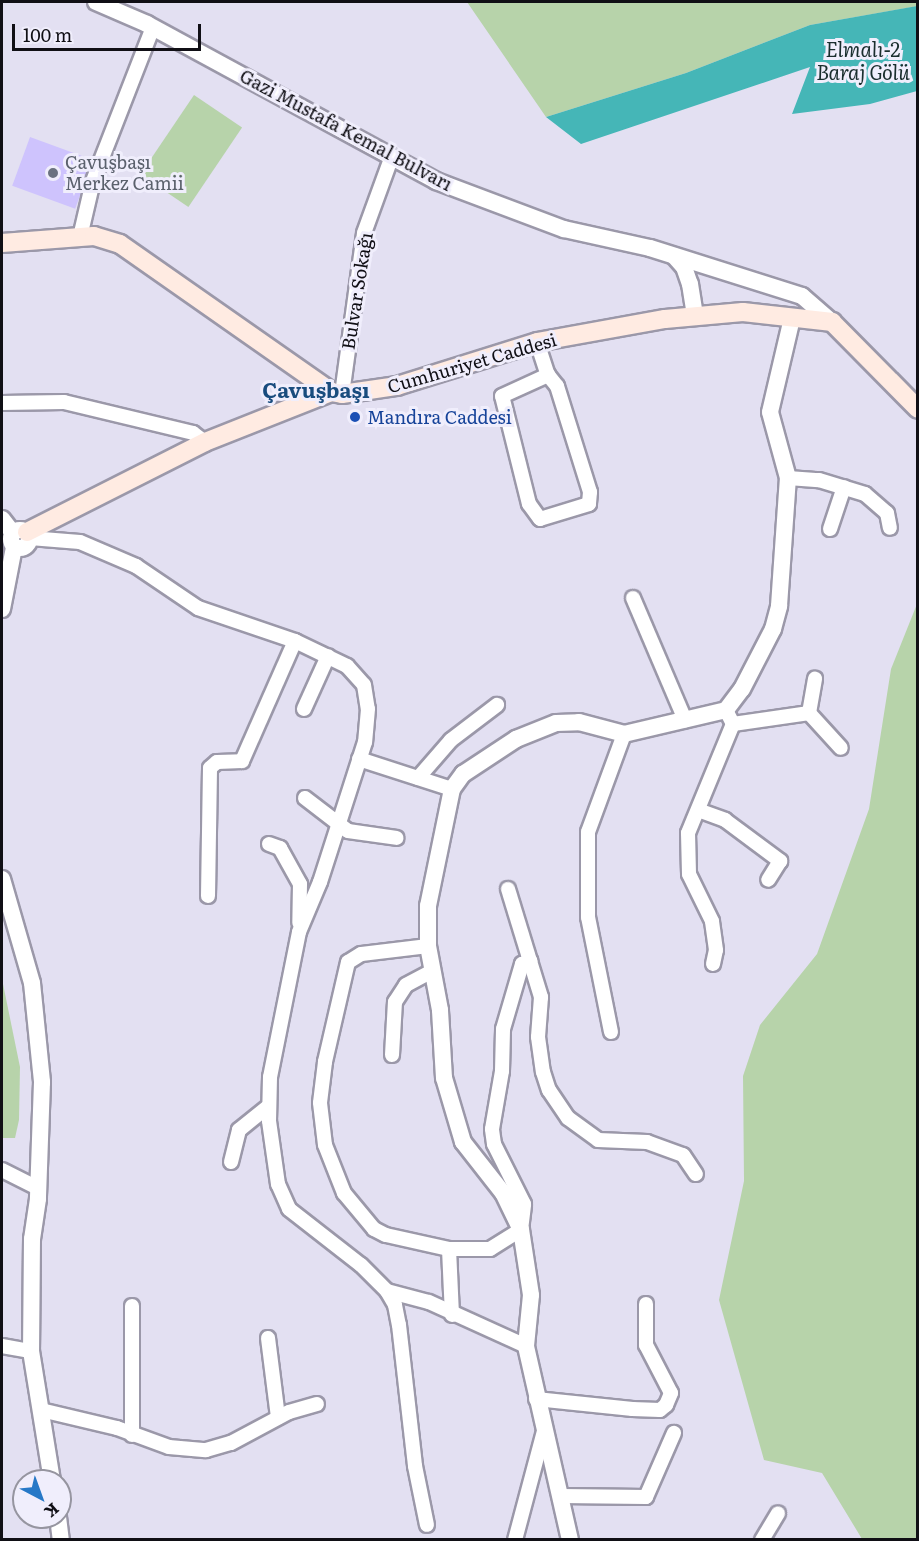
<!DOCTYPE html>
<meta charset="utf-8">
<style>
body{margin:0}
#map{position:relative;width:919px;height:1541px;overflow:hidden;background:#e3e0f2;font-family:Literata,serif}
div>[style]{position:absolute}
.green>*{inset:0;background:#b7d3aa;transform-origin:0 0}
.water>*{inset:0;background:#45b6b7}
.building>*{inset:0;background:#cec3fd;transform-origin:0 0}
.roads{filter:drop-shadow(2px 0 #9b98a9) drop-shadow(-2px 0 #9b98a9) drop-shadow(0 2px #9b98a9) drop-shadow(0 -2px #9b98a9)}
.minor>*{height:14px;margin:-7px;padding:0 7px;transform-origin:7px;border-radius:7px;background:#fff}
.tertiary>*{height:16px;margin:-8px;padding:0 8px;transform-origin:8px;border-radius:8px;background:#fff}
.tertiary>.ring{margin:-8px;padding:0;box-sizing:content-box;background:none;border:16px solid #fff;border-radius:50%}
.secondary>*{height:18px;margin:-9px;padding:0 9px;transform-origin:9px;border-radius:9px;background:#ffebe2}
.dots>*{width:16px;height:16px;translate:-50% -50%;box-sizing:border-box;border:3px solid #f0eefc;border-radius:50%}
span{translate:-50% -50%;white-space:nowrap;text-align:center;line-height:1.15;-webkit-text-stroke:6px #f0eefc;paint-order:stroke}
.street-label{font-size:18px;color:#100f15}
.worship-label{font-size:18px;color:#5b616d}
.left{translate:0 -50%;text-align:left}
.transit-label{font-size:18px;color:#164399}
.water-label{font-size:20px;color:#1a2e2e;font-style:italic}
.quarter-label{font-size:21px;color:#194c7e;font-weight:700}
.frame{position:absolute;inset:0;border:3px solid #100f15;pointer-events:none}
.north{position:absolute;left:12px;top:1469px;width:60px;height:60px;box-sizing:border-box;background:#f0eefc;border:2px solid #9695a0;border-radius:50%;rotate:139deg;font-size:16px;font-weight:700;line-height:24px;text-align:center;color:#100f15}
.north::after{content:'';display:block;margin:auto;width:21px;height:27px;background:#2678c7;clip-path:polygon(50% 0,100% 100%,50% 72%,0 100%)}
.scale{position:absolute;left:12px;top:24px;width:189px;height:27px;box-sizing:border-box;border:3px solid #100f15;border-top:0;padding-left:8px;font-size:18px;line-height:21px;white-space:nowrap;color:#100f15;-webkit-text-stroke:4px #f0eefc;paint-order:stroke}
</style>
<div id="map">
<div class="green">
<i style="clip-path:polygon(467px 2px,917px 2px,918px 6px,810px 25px,686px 73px,546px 117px)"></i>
<i style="left:194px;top:95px;width:58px;height:96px;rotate:34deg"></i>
<i style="clip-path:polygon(917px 604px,917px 1539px,862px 1539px,822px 1473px,764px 1460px,719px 1300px,744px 1181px,743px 1076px,760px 1025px,817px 954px,869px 809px,891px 669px)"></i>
<i style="clip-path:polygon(2px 979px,20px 1067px,19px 1120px,15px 1138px,2px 1138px)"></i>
</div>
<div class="water">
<i style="clip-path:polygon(917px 6px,917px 91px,870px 104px,792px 114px,810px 67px,581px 144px,546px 117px,686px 73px,810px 25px)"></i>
</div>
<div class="building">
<i style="left:30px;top:137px;width:67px;height:52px;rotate:20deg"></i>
</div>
<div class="roads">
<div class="minor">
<i style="left:80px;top:237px;width:57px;rotate:-76.9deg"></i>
<i style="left:93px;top:181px;width:165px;rotate:-68.7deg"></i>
<i style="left:537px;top:342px;width:35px;rotate:72deg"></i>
<i style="left:548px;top:375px;width:14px;rotate:51deg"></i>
<i style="left:557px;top:386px;width:111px;rotate:72.7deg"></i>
<i style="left:590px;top:492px;width:12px;rotate:95deg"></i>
<i style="left:589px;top:504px;width:51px;rotate:163deg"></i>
<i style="left:540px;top:519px;width:19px;rotate:-126deg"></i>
<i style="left:529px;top:504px;width:111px;rotate:-104deg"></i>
<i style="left:502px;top:396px;width:51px;rotate:-24.5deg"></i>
<i style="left:342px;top:394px;width:162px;rotate:-82.2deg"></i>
<i style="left:364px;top:233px;width:82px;rotate:-70deg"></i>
<i style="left:2px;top:403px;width:62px;rotate:-0.9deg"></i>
<i style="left:64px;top:402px;width:133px;rotate:13.5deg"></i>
<i style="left:193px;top:433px;width:15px;rotate:37deg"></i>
<i style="left:788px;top:478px;width:31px;rotate:4deg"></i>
<i style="left:819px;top:480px;width:48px;rotate:16.9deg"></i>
<i style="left:865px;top:494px;width:29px;rotate:41deg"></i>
<i style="left:887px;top:513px;width:15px;rotate:79deg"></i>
<i style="left:830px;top:529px;width:44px;rotate:-71.6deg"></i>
<i style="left:30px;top:538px;width:50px;rotate:4.6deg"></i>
<i style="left:80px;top:542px;width:61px;rotate:23.2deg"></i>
<i style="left:136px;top:566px;width:75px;rotate:34.1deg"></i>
<i style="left:198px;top:608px;width:102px;rotate:18.8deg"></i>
<i style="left:295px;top:641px;width:58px;rotate:25.7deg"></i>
<i style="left:347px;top:666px;width:25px;rotate:48deg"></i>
<i style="left:364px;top:685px;width:24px;rotate:81deg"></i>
<i style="left:368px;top:709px;width:33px;rotate:95deg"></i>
<i style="left:365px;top:742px;width:147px;rotate:107.8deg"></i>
<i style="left:320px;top:882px;width:54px;rotate:112.8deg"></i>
<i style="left:299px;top:932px;width:148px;rotate:101.3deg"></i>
<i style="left:270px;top:1077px;width:44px;rotate:91.3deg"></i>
<i style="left:269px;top:1121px;width:64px;rotate:81.9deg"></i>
<i style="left:278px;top:1184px;width:27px;rotate:66deg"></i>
<i style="left:289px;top:1209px;width:91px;rotate:37.9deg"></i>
<i style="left:361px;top:1265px;width:37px;rotate:45deg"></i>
<i style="left:387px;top:1291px;width:43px;rotate:14.7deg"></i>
<i style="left:429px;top:1302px;width:107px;rotate:24.4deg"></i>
<i style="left:633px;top:598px;width:133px;rotate:66.9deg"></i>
<i style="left:304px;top:709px;width:58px;rotate:-65.6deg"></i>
<i style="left:809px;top:713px;width:35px;rotate:-80deg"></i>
<i style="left:733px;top:724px;width:77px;rotate:-8.2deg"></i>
<i style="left:809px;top:713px;width:47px;rotate:47.6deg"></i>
<i style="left:359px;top:759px;width:98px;rotate:17.9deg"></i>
<i style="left:418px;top:778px;width:50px;rotate:-49deg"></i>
<i style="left:451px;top:740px;width:58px;rotate:-37.3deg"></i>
<i style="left:305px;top:798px;width:54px;rotate:37.5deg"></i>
<i style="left:348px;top:831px;width:49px;rotate:8.1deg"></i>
<i style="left:698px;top:810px;width:29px;rotate:20deg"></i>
<i style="left:725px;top:820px;width:69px;rotate:36.7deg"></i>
<i style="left:780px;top:861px;width:22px;rotate:122deg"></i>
<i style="left:269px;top:844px;width:12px;rotate:20deg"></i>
<i style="left:280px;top:848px;width:41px;rotate:60.9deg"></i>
<i style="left:300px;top:884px;width:39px;rotate:91deg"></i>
<i style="left:508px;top:889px;width:75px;rotate:73deg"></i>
<i style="left:208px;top:896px;width:128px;rotate:-89.1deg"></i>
<i style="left:210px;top:768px;width:9px;rotate:-41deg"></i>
<i style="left:217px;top:762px;width:25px;rotate:-2deg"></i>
<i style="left:242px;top:761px;width:131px;rotate:-66.2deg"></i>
<i style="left:428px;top:946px;width:67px;rotate:173.2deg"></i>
<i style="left:361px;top:954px;width:15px;rotate:148deg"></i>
<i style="left:348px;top:962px;width:103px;rotate:103deg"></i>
<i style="left:325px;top:1062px;width:41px;rotate:97deg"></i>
<i style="left:320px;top:1103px;width:42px;rotate:83.2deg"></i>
<i style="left:325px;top:1145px;width:52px;rotate:68.4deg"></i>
<i style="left:344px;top:1193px;width:47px;rotate:50.2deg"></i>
<i style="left:374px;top:1229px;width:13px;rotate:27deg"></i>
<i style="left:386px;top:1235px;width:65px;rotate:12.5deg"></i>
<i style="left:449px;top:1249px;width:41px"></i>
<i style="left:490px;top:1249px;width:36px;rotate:-32deg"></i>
<i style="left:521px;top:1230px;width:26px;rotate:-83deg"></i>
<i style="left:524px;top:1204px;width:67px;rotate:-116.6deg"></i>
<i style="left:494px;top:1144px;width:15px;rotate:-98deg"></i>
<i style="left:492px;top:1129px;width:59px;rotate:-80.2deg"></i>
<i style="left:502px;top:1071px;width:42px;rotate:-88.6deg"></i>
<i style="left:503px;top:1029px;width:68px;rotate:-73.7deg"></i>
<i style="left:522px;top:964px;width:9px;rotate:-21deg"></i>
<i style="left:530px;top:961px;width:38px;rotate:73deg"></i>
<i style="left:541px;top:997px;width:40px;rotate:94.3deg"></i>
<i style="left:538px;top:1037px;width:35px;rotate:82deg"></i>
<i style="left:543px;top:1072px;width:19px;rotate:72deg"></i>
<i style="left:549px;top:1090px;width:34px;rotate:56deg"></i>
<i style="left:568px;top:1118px;width:37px;rotate:36deg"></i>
<i style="left:598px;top:1140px;width:49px;rotate:2.3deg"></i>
<i style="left:647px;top:1142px;width:38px;rotate:20deg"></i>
<i style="left:683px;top:1155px;width:23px;rotate:56deg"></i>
<i style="left:713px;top:964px;width:14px;rotate:-78deg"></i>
<i style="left:716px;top:950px;width:29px;rotate:-98deg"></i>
<i style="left:712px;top:921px;width:52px;rotate:-116.1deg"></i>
<i style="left:689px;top:874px;width:41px;rotate:-91.4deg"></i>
<i style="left:688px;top:833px;width:118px;rotate:-67.6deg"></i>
<i style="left:733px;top:724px;width:16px;rotate:-117deg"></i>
<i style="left:611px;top:1032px;width:117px;rotate:-101.3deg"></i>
<i style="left:588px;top:917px;width:85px;rotate:-90deg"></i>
<i style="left:588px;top:832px;width:104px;rotate:-69.8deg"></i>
<i style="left:392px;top:1055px;width:53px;rotate:-86.8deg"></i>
<i style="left:395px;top:1002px;width:20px;rotate:-57deg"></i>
<i style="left:406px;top:985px;width:30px;rotate:-28deg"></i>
<i style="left:231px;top:1162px;width:33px;rotate:-76deg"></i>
<i style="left:239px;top:1130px;width:38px;rotate:-39deg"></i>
<i style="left:2px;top:1170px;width:40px;rotate:26.6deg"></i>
<i style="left:449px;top:1249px;width:66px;rotate:87.4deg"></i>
<i style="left:387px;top:1291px;width:16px;rotate:60deg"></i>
<i style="left:395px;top:1305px;width:20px;rotate:79deg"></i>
<i style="left:399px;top:1325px;width:142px;rotate:83.5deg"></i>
<i style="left:415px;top:1466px;width:60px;rotate:78.5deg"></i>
<i style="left:268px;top:1338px;width:80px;rotate:82.8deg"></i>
<i style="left:2px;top:1346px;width:29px;rotate:10deg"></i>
<i style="left:536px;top:1399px;width:97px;rotate:5.9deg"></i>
<i style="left:632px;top:1409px;width:28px;rotate:2deg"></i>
<i style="left:660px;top:1410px;width:8px;rotate:-40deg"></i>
<i style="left:666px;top:1405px;width:13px;rotate:-67deg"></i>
<i style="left:671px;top:1393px;width:54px;rotate:-117.5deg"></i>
<i style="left:646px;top:1345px;width:41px;rotate:-90deg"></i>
<i style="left:41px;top:1410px;width:78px;rotate:13.3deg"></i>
<i style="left:117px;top:1428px;width:55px;rotate:20.1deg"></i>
<i style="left:169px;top:1447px;width:37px;rotate:5deg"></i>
<i style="left:206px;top:1450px;width:26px;rotate:-16deg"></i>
<i style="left:231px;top:1443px;width:66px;rotate:-28.1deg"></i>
<i style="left:289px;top:1412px;width:29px;rotate:-16deg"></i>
<i style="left:132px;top:1435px;width:129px;rotate:-90deg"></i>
<i style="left:561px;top:1496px;width:85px;rotate:0.7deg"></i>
<i style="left:646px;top:1497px;width:70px;rotate:-66.4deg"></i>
<i style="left:515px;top:1540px;width:113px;rotate:-75.1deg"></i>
<i style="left:762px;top:1540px;width:31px;rotate:-59deg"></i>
</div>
<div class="tertiary">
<i style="left:96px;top:2px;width:56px;rotate:23.3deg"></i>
<i style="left:147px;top:24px;width:329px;rotate:28.5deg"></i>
<i style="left:436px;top:181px;width:137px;rotate:20.6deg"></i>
<i style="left:564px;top:229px;width:88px;rotate:12.5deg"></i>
<i style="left:650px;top:248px;width:159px;rotate:17.5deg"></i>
<i style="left:802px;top:296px;width:40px;rotate:41deg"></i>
<i style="left:674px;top:256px;width:15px;rotate:48deg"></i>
<i style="left:684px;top:267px;width:18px;rotate:71deg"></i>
<i style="left:690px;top:284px;width:31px;rotate:81deg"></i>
<i style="left:2px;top:519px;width:18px;rotate:52deg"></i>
<i class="ring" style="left:11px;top:530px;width:2px;height:2px"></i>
<i style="left:2px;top:609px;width:63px;rotate:-79deg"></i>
<i style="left:2px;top:879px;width:108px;rotate:73.9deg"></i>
<i style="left:32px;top:983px;width:100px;rotate:84.2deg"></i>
<i style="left:42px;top:1082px;width:117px;rotate:92deg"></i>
<i style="left:38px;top:1199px;width:40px;rotate:98.5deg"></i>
<i style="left:32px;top:1239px;width:112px;rotate:90.5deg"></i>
<i style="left:31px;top:1351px;width:132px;rotate:80.8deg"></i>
<i style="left:58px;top:1517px;width:23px;rotate:83deg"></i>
<i style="left:570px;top:1540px;width:199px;rotate:-102.8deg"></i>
<i style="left:526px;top:1346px;width:51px;rotate:-84.4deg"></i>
<i style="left:531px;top:1295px;width:66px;rotate:-98.7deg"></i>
<i style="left:521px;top:1230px;width:41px;rotate:-115.9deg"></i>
<i style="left:503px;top:1193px;width:65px;rotate:-128.1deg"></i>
<i style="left:463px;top:1142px;width:67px;rotate:-106.5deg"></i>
<i style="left:444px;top:1078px;width:68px;rotate:-93.4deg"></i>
<i style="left:440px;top:1010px;width:65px;rotate:-100.6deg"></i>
<i style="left:428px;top:946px;width:40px;rotate:-90deg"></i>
<i style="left:428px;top:906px;width:119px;rotate:-78.4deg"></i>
<i style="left:452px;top:789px;width:19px;rotate:-54deg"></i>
<i style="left:463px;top:774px;width:64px;rotate:-33.4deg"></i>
<i style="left:516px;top:739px;width:43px;rotate:-21.8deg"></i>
<i style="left:556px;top:723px;width:23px;rotate:-2deg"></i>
<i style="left:579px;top:722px;width:47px;rotate:14.9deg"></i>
<i style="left:624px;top:734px;width:105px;rotate:-13.2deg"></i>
<i style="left:726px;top:710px;width:26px;rotate:-53deg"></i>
<i style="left:742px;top:689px;width:68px;rotate:-62.7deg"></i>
<i style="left:773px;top:629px;width:24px;rotate:-75deg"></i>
<i style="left:779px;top:606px;width:128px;rotate:-86deg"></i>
<i style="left:788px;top:478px;width:68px;rotate:-105.3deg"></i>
<i style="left:770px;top:412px;width:97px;rotate:-76.8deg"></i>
</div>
<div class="secondary">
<i style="left:2px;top:243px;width:92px;rotate:-4.4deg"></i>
<i style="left:94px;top:236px;width:27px;rotate:17deg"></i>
<i style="left:120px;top:244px;width:258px;rotate:35deg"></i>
<i style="left:331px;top:392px;width:11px;rotate:10deg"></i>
<i style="left:342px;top:394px;width:56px;rotate:-8.3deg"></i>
<i style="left:397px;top:386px;width:147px;rotate:-17.4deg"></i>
<i style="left:537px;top:342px;width:130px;rotate:-10.2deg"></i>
<i style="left:665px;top:319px;width:78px;rotate:-5.1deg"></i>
<i style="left:743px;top:312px;width:90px;rotate:6.4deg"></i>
<i style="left:832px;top:322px;width:122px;rotate:45.3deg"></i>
<i style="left:27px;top:532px;width:199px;rotate:-26.8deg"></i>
<i style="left:205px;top:442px;width:136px;rotate:-21.6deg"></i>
</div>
</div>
<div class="dots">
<i style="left:53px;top:173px;background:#6b7280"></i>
<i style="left:355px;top:417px;background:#1a4fb4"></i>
</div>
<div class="street-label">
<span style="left:346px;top:130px;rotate:28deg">Gazi Mustafa Kemal Bulvarı</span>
<span style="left:357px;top:291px;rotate:-81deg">Bulvar Sokağı</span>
<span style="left:472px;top:363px;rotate:-16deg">Cumhuriyet Caddesi</span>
</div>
<div class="worship-label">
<span class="left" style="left:65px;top:173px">Çavuşbaşı<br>Merkez Camii</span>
</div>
<div class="transit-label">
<span class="left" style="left:367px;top:417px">Mandıra Caddesi</span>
</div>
<div class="water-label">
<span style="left:863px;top:60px">Elmalı-2<br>Baraj Gölü</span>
</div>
<div class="quarter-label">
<span style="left:316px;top:389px">Çavuşbaşı</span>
</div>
<div class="frame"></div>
<div class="north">K</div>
<div class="scale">100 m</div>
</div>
